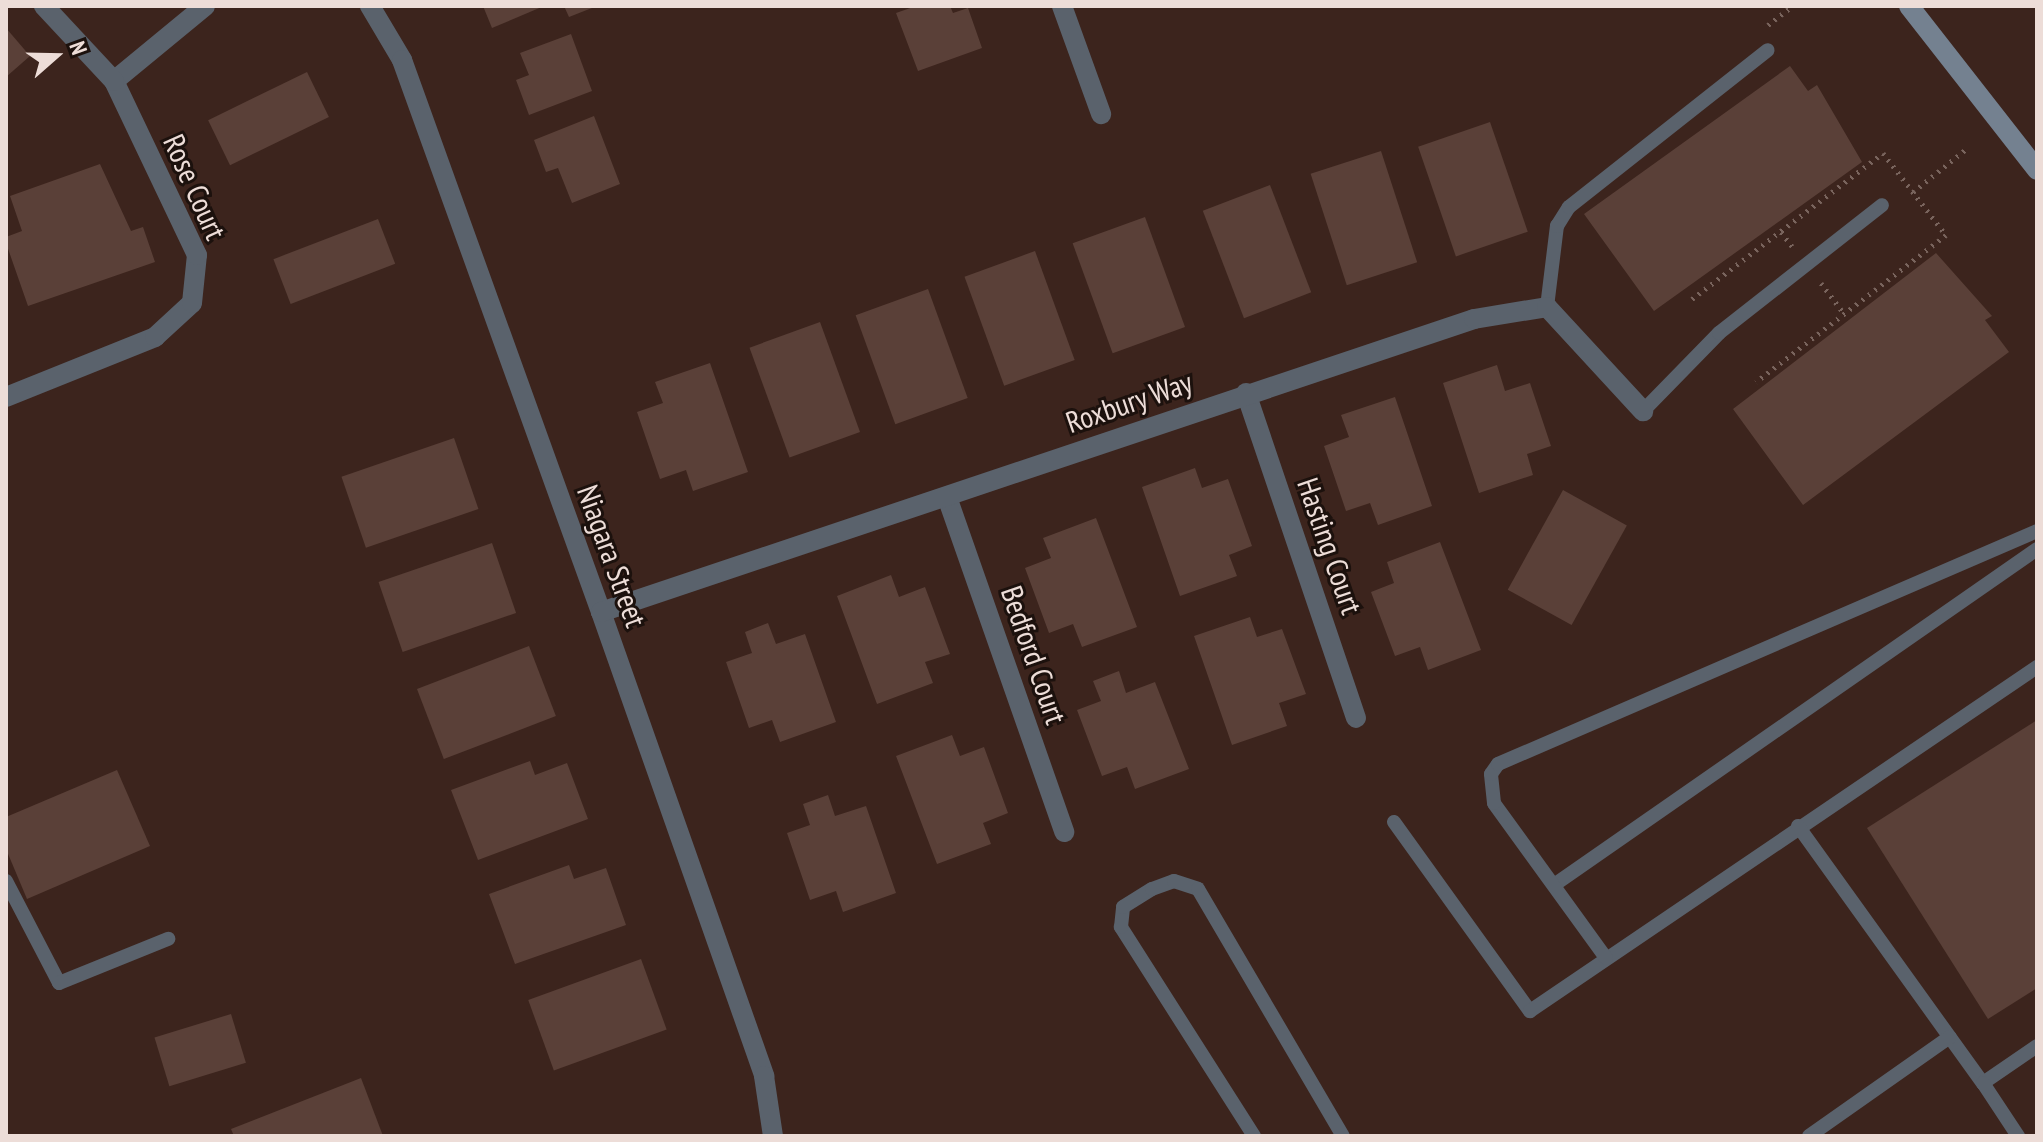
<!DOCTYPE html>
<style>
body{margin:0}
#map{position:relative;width:2043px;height:1142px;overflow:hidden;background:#3c241d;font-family:"PT Sans Narrow",sans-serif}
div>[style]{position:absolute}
.building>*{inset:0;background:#5a4038;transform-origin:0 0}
.path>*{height:5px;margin-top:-2.5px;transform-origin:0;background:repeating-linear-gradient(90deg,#79645d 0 2px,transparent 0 8px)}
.lane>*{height:14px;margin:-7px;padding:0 7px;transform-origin:7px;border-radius:7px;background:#5a626c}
.street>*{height:20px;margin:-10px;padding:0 10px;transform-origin:10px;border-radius:10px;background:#5a626c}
.secondary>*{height:20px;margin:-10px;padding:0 10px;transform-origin:10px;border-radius:10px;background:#748190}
span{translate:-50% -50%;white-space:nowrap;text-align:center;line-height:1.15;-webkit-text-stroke:6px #1c110d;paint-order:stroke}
.street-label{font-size:30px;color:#edddd8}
.frame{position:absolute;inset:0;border:8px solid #edddd8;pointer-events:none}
.north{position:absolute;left:16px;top:16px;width:80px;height:80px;-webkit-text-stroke:6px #1c110d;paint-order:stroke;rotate:70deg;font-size:22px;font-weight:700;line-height:32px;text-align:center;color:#edddd8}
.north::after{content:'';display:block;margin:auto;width:28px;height:36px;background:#edddd8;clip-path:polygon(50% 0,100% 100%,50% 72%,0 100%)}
</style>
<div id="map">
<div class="building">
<i style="clip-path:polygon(483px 6px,544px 6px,492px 28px)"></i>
<i style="clip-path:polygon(564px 6px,597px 6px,569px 17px)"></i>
<i style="clip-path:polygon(916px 6px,950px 6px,953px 13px,968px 8px,982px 48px,918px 71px,896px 13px)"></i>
<i style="clip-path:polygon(6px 28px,30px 56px,6px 77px)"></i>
<i style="clip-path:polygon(571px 34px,592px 91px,529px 115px,516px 80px,529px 75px,520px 53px)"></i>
<i style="clip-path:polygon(1790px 66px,1808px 91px,1817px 85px,1862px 162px,1654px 311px,1584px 214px)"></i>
<i style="left:307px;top:72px;width:50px;height:110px;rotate:64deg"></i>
<i style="clip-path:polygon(594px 116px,620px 184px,572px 203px,558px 168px,546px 172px,534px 140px)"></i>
<i style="left:1490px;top:122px;width:116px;height:76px;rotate:71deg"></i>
<i style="left:1381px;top:151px;width:117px;height:74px;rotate:72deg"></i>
<i style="clip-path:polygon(100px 164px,131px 231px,143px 227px,155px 262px,28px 306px,6px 243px,6px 237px,22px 231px,10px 196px)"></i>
<i style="left:1270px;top:185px;width:115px;height:72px;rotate:69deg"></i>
<i style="left:1145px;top:217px;width:117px;height:77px;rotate:70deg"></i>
<i style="left:378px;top:219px;width:48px;height:112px;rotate:69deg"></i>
<i style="left:1035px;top:251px;width:116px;height:75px;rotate:70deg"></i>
<i style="clip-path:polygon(1936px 253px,1992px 316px,1985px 320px,2009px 352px,1803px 505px,1733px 409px)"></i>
<i style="left:928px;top:289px;width:116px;height:77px;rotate:70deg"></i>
<i style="left:820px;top:322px;width:117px;height:75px;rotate:70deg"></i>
<i style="clip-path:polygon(710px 363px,748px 472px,693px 491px,686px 470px,660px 479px,637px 412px,663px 403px,655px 382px)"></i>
<i style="clip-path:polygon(1497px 365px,1505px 391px,1530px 383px,1551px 446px,1527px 454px,1533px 475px,1479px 493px,1443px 383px)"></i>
<i style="clip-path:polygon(1395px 397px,1432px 506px,1378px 525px,1370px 503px,1346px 511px,1324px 446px,1349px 437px,1341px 415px)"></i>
<i style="left:454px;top:438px;width:75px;height:119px;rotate:71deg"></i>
<i style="clip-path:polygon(1195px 468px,1202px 488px,1228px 479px,1252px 546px,1229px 555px,1237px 576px,1180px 596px,1142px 487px)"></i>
<i style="left:1563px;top:490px;width:73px;height:114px;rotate:29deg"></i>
<i style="clip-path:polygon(1096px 518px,1137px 627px,1082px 647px,1073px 624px,1049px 633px,1025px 568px,1051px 558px,1043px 538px)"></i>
<i style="clip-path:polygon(1440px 542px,1481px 650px,1428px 670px,1420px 647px,1395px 656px,1371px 592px,1394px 583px,1387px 562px)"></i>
<i style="left:492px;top:543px;width:74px;height:120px;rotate:71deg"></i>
<i style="clip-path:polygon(891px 575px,899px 597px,925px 587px,950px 654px,925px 662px,933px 683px,877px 704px,837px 596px)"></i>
<i style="clip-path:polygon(1250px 617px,1257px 637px,1282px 629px,1306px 694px,1279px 703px,1287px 726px,1232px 745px,1194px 636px)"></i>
<i style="clip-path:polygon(768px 623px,776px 644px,805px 634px,836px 722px,780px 742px,772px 720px,749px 728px,726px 662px,752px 653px,745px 632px)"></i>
<i style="left:529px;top:646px;width:75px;height:120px;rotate:69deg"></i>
<i style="clip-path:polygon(1119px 671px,1126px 693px,1155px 682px,1189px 769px,1135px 789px,1127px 767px,1102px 776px,1077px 710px,1101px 701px,1093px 681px)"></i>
<i style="clip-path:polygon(2037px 720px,2037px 988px,1988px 1019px,1867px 828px)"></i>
<i style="clip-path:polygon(952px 735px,960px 756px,984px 747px,1008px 813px,983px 823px,991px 844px,937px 864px,896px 756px)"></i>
<i style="clip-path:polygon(530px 761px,535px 775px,567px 763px,588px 819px,478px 860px,451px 790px)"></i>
<i style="clip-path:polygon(117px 770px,150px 846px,27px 899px,6px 849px,6px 817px)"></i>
<i style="clip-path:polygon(828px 795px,835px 816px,866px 806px,896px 893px,843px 912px,836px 891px,810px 900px,787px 833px,810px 825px,803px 804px)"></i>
<i style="clip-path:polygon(569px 865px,574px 879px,606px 868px,626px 925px,515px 964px,489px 894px)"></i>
<i style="left:641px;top:959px;width:75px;height:120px;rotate:70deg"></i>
<i style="left:231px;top:1014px;width:51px;height:80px;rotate:73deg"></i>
<i style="clip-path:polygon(361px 1078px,383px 1136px,234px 1136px,231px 1129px)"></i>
</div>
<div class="path">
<i style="left:1768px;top:25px;width:31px;rotate:-38deg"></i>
<i style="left:1913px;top:192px;width:67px;rotate:-38.9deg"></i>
<i style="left:1781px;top:232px;width:18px;rotate:52deg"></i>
<i style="left:1821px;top:283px;width:38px;rotate:53deg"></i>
<i style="left:1692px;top:299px;width:240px;rotate:-37.4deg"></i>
<i style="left:1883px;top:153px;width:103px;rotate:52.5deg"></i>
<i style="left:1946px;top:235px;width:240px;rotate:142.3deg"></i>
</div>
<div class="lane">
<i style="left:1547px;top:307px;width:82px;rotate:-83deg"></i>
<i style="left:1557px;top:226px;width:22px;rotate:-58deg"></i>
<i style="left:1569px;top:207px;width:253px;rotate:-38.3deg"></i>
<i style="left:1643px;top:411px;width:109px;rotate:-45.7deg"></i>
<i style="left:1719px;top:333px;width:207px;rotate:-38.1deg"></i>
<i style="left:1394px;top:822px;width:233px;rotate:54.3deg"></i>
<i style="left:1530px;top:1011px;width:613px;rotate:-34.16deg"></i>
<i style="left:1798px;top:826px;width:317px;rotate:54.3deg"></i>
<i style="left:1983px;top:1083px;width:65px;rotate:-34.4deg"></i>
<i style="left:6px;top:881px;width:115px;rotate:62.5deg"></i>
<i style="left:59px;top:983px;width:118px;rotate:-22deg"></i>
<i style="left:1554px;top:885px;width:588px;rotate:-34.82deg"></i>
<i style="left:1606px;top:958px;width:191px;rotate:-125.9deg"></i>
<i style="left:1494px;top:803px;width:29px;rotate:-96deg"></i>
<i style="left:1491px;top:774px;width:12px;rotate:-55deg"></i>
<i style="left:1498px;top:764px;width:587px;rotate:-23.38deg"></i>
<i style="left:1983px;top:1083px;width:64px;rotate:56.6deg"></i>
<i style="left:1254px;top:1136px;width:248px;rotate:-122.5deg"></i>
<i style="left:1121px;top:927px;width:20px;rotate:-84deg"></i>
<i style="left:1123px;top:907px;width:34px;rotate:-32deg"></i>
<i style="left:1152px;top:889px;width:23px;rotate:-20deg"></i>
<i style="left:1174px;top:881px;width:25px;rotate:18deg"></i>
<i style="left:1198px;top:889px;width:286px;rotate:59.6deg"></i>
<i style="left:1809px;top:1136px;width:172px;rotate:-35.1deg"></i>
</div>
<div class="street">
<i style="left:370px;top:6px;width:63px;rotate:59.3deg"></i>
<i style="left:402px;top:60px;width:587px;rotate:70.18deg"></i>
<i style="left:601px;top:612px;width:492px;rotate:70.6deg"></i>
<i style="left:764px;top:1076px;width:61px;rotate:81.5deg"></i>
<i style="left:1062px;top:6px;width:115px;rotate:70.1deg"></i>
<i style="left:114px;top:81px;width:118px;rotate:-39.5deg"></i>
<i style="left:1246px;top:393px;width:343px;rotate:71.3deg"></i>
<i style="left:6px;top:397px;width:161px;rotate:-21.9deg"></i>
<i style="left:155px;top:337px;width:50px;rotate:-42.6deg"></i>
<i style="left:192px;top:303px;width:48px;rotate:-84.1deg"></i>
<i style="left:197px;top:255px;width:193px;rotate:-115.5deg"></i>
<i style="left:114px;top:81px;width:103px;rotate:-133deg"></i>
<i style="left:947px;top:497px;width:355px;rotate:70.7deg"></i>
<i style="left:601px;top:612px;width:921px;rotate:-18.55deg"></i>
<i style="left:1474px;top:319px;width:74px;rotate:-9.3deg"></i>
<i style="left:1547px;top:307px;width:142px;rotate:47.3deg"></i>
</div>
<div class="secondary">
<i style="left:1909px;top:6px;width:208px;rotate:52deg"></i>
</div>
<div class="street-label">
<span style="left:195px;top:187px;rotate:66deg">Rose Court</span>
<span style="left:1129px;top:402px;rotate:-19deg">Roxbury Way</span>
<span style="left:1330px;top:546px;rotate:71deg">Hasting Court</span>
<span style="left:612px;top:556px;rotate:70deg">Niagara Street</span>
<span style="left:1034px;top:655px;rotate:71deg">Bedford Court</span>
</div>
<div class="frame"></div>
<div class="north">N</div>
</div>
